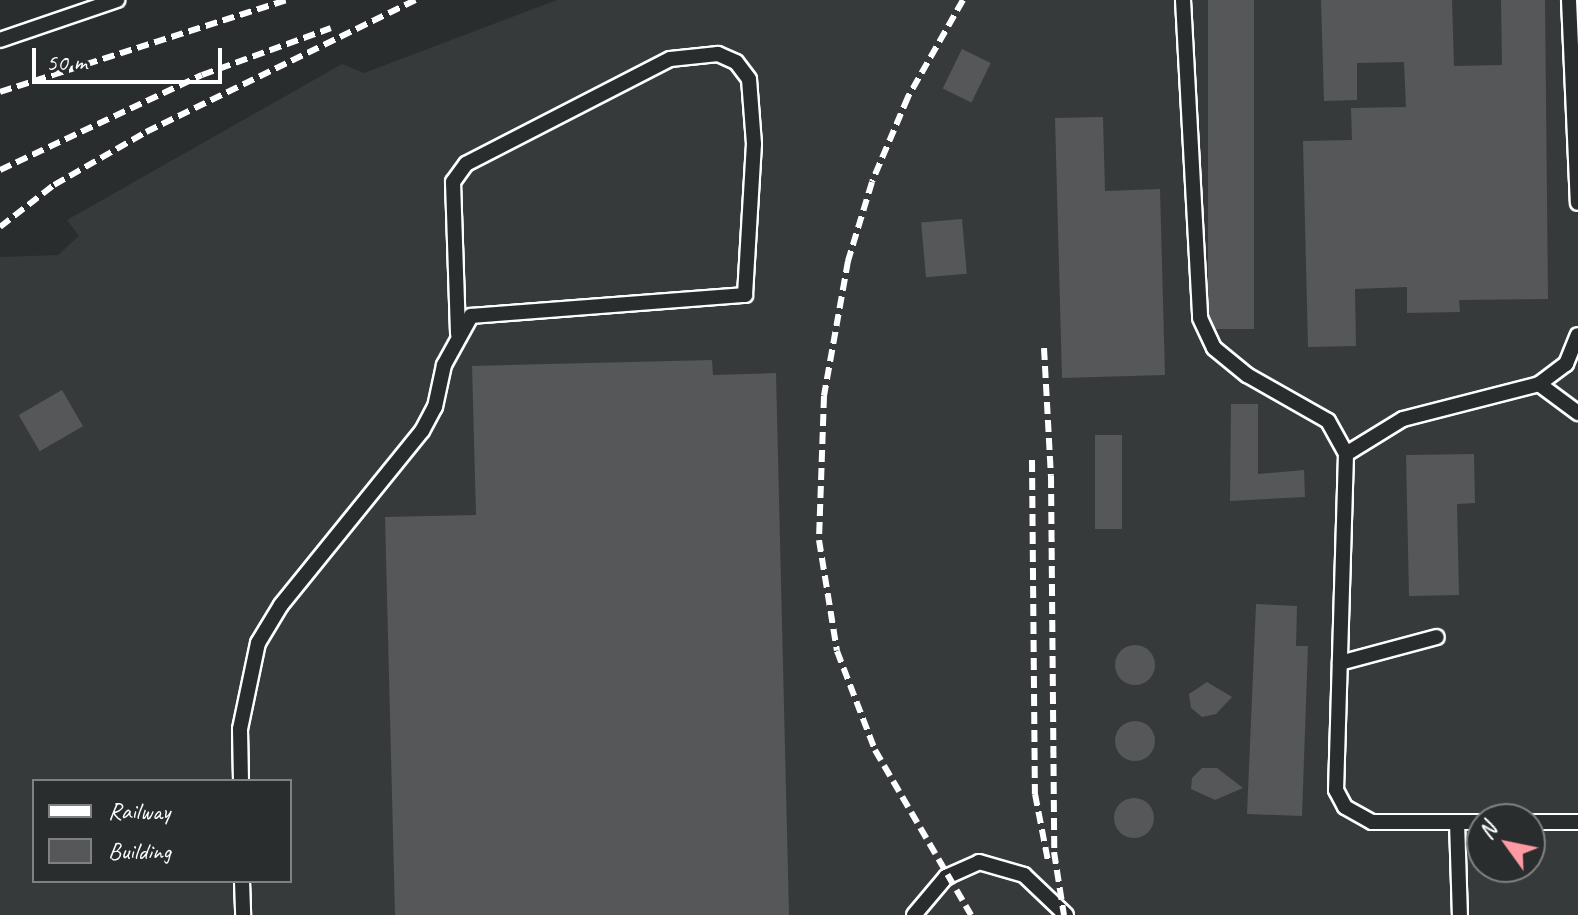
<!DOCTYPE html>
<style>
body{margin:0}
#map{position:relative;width:1578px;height:915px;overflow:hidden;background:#2a2d2e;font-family:Caveat,sans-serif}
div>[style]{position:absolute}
.built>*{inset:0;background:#373a3b}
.building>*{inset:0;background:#555758;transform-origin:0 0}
.round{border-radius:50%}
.roads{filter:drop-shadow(2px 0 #fff) drop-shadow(-2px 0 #fff) drop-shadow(0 2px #fff) drop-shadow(0 -2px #fff)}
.lane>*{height:14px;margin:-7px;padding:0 7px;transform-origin:7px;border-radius:7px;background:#2a2d2e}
.rail>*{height:6px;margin-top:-3px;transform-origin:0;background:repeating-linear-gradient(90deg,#fff 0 12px,transparent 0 18px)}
span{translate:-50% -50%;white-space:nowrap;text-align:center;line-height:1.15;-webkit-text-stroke:8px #2a2d2e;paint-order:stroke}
.legend{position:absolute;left:32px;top:779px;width:260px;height:104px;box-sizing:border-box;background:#2a2d2e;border:2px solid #7f8182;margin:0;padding:10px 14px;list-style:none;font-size:24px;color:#fff}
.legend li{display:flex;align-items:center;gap:16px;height:40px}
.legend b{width:40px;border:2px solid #7f8182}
.north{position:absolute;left:1466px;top:803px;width:80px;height:80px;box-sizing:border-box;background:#2a2d2e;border:2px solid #7f8182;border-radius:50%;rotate:303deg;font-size:22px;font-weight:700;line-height:32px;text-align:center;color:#fff}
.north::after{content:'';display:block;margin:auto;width:28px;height:36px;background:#ff9aa2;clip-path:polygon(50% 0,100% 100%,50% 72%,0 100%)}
.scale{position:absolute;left:32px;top:48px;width:190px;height:36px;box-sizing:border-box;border:4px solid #fff;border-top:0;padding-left:10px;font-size:24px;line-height:28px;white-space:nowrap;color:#fff;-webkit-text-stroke:6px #2a2d2e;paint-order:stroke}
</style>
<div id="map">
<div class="built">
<i style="clip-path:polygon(evenodd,557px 0,1578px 0,1578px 915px,0 915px,0 257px,58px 255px,79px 236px,67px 220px,342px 64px,364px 73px,557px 0,34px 781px,290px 781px,290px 881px,34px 881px,34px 781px,557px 0,1482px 819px,1530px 819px,1530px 867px,1482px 867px,1482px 819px)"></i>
</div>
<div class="building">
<i style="left:1208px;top:0;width:46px;height:329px"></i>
<i style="clip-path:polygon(1321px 0,1452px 0,1454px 66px,1502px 65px,1501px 0,1545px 0,1548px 299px,1459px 300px,1460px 312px,1407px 313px,1407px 287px,1355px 289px,1356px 346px,1308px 347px,1303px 141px,1352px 140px,1351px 108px,1406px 107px,1404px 62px,1357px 63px,1357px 100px,1324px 101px)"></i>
<i style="left:962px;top:49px;width:32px;height:44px;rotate:26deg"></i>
<i style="clip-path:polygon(1103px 117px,1105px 191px,1160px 189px,1165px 375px,1062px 378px,1055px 118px)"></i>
<i style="left:962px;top:219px;width:55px;height:41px;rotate:85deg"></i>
<i style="clip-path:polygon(712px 360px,713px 375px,776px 373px,789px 915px,395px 915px,385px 517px,476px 515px,472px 366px)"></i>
<i style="left:62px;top:390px;width:42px;height:50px;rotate:60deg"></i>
<i style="clip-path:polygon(1231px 404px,1258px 404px,1258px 474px,1304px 470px,1305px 497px,1230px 501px)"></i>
<i style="left:1095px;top:435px;width:27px;height:94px"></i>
<i style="clip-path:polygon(1474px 454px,1475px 503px,1457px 504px,1459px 595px,1409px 596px,1406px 455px)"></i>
<i style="clip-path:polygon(1256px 604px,1297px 606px,1296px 646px,1308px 646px,1302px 816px,1247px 814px)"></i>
<i class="round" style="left:1115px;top:645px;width:40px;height:40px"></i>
<i style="clip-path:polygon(1207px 682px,1232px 697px,1216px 714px,1202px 717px,1191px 708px,1189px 694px)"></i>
<i class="round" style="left:1115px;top:721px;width:40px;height:40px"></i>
<i style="clip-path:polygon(1202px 768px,1217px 768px,1243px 788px,1215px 800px,1191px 789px,1192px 778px)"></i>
<i class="round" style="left:1114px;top:798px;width:40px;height:40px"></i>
</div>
<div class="roads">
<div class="lane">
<i style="left:1183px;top:0;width:318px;rotate:86.9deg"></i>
<i style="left:1200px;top:318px;width:33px;rotate:65deg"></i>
<i style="left:1214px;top:348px;width:43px;rotate:39.3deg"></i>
<i style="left:1247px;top:375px;width:93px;rotate:29.6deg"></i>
<i style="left:1328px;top:421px;width:38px;rotate:61deg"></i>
<i style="left:1346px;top:454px;width:336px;rotate:91.7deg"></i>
<i style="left:1336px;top:790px;width:19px;rotate:62deg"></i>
<i style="left:1345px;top:807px;width:31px;rotate:29deg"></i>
<i style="left:1372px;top:822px;width:110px"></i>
<i style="left:1569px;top:0;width:203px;rotate:87.5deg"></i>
<i style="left:0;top:40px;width:124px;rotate:-18.9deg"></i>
<i style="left:1539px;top:384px;width:49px;rotate:36.6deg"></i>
<i style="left:1346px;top:454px;width:67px;rotate:-31.6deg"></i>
<i style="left:1403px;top:419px;width:140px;rotate:-14.4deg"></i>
<i style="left:1539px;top:384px;width:34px;rotate:-37deg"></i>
<i style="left:1566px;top:364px;width:31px;rotate:-68deg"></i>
<i style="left:1340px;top:663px;width:100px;rotate:-15deg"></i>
<i style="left:241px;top:781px;width:52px;rotate:-91.1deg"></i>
<i style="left:240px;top:729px;width:88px;rotate:-78.2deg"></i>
<i style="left:258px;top:643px;width:44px;rotate:-58.8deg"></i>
<i style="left:281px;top:605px;width:224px;rotate:-51deg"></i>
<i style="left:422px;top:431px;width:27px;rotate:-62deg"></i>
<i style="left:435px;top:407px;width:43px;rotate:-77.9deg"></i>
<i style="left:444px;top:365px;width:56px;rotate:-61.1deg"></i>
<i style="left:471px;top:316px;width:275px;rotate:-4.4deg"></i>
<i style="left:745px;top:295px;width:151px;rotate:-86.6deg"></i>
<i style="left:754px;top:144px;width:65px;rotate:-94.4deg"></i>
<i style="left:749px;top:79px;width:21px;rotate:-127deg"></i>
<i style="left:736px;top:62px;width:20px;rotate:-156deg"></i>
<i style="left:718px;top:54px;width:48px;rotate:174.1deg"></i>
<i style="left:670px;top:59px;width:229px;rotate:152.8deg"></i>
<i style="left:466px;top:164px;width:22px;rotate:126deg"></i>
<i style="left:453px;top:182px;width:152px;rotate:88.1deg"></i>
<i style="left:1457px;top:822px;width:93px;rotate:88.2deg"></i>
<i style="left:1530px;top:822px;width:48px"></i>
<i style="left:242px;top:881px;width:34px;rotate:88deg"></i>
<i style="left:914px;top:915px;width:50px;rotate:-49.9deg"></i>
<i style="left:946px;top:877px;width:36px;rotate:-24deg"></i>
<i style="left:979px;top:862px;width:47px;rotate:16.1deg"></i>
<i style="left:1024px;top:875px;width:58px;rotate:43.6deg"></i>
</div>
</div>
<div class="rail">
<i style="left:963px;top:0;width:112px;rotate:119.6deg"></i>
<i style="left:908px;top:97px;width:92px;rotate:113deg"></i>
<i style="left:872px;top:182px;width:83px;rotate:106.9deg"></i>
<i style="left:848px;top:261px;width:137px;rotate:100.1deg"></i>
<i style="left:824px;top:396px;width:144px;rotate:92deg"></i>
<i style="left:819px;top:540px;width:112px;rotate:80.8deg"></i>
<i style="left:837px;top:651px;width:106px;rotate:69deg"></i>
<i style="left:875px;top:750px;width:191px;rotate:59.8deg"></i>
<i style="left:0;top:92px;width:300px;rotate:-17.8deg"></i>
<i style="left:0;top:170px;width:223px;rotate:-25.2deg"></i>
<i style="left:202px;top:75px;width:137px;rotate:-20deg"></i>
<i style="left:0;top:227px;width:68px;rotate:-37.9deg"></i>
<i style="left:54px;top:185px;width:106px;rotate:-29.9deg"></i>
<i style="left:146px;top:132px;width:300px;rotate:-26.1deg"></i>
<i style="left:1044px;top:348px;width:128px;rotate:86.9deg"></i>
<i style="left:1051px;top:476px;width:376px;rotate:89.5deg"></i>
<i style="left:1054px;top:852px;width:64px;rotate:81deg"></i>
<i style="left:1032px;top:460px;width:334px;rotate:89.5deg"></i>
<i style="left:1035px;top:794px;width:68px;rotate:79deg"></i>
</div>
<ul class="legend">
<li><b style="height:10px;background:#fff"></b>Railway</li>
<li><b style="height:22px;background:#555758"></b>Building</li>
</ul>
<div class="north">N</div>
<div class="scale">50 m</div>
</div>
